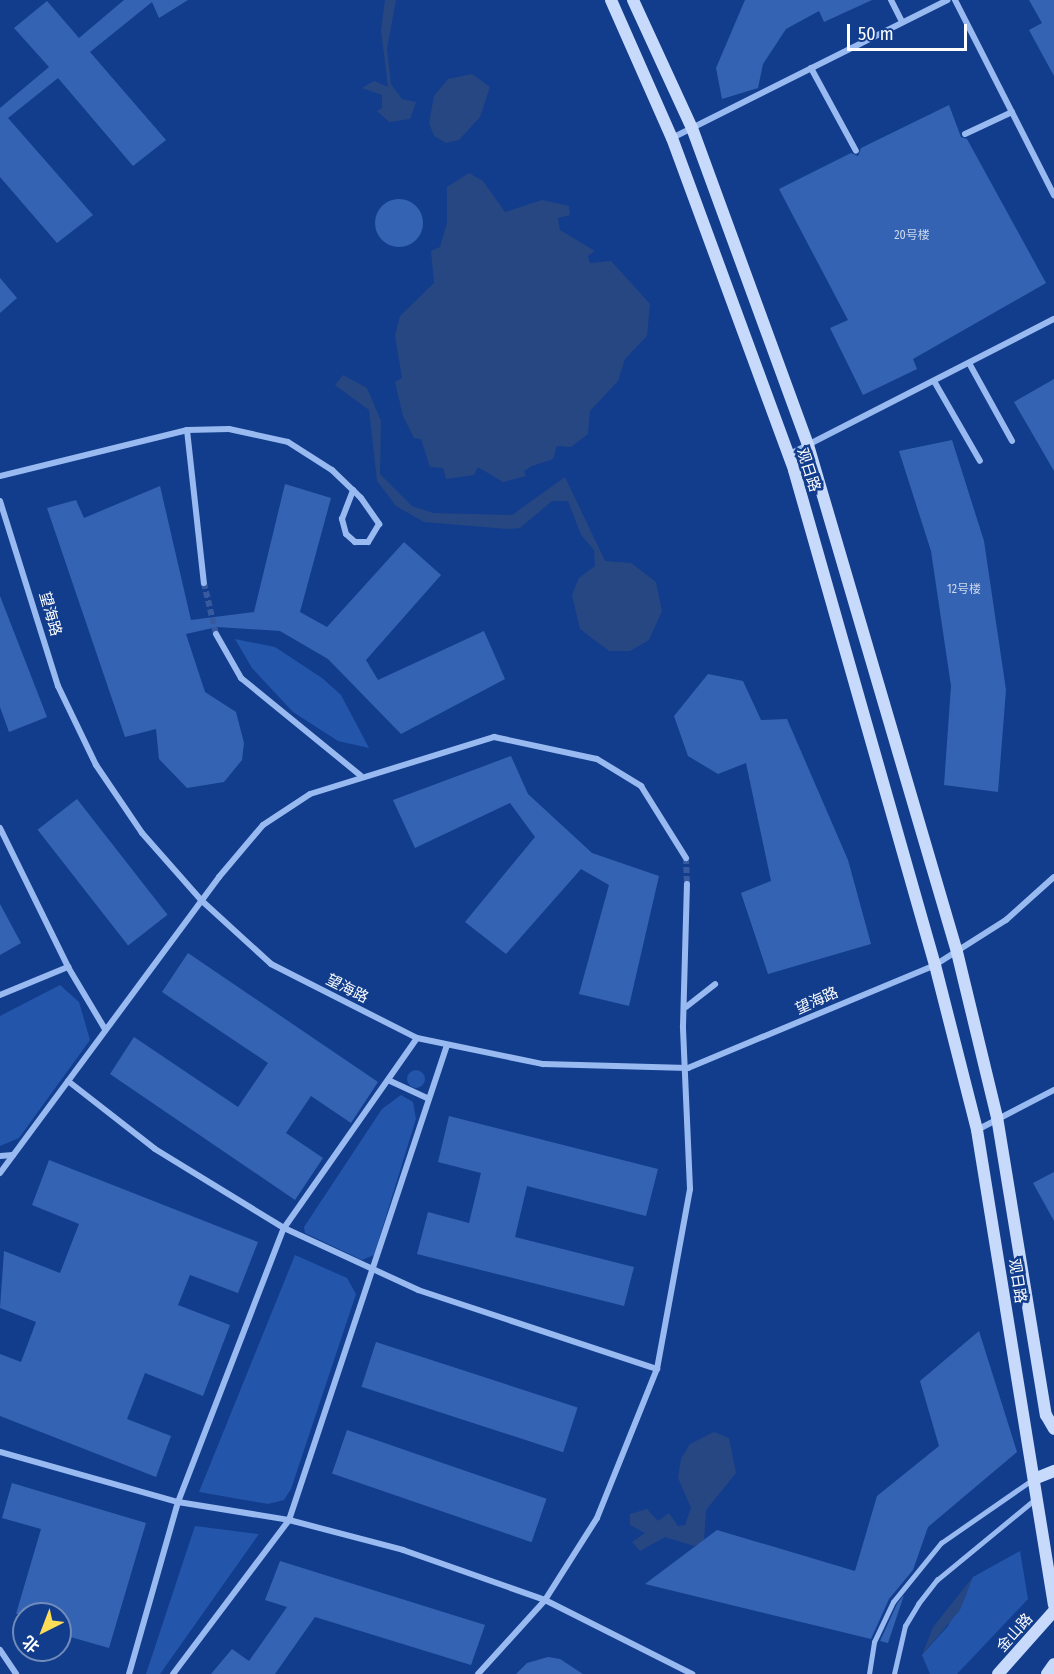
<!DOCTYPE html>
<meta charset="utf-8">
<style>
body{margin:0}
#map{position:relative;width:1054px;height:1674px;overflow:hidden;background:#123d8c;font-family:"Fira Sans Condensed","Noto Sans SC",sans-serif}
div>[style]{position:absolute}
.green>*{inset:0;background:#2355ab}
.round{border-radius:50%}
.water>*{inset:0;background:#274782}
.building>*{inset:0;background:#3563b3;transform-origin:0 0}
.street-tunnel>*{height:6px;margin-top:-3px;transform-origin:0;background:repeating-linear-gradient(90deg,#365a9d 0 6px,transparent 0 9px)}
.lane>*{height:4.5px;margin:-2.25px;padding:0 2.25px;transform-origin:2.25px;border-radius:2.25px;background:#99baf1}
.street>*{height:6px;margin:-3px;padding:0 3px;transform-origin:3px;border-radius:3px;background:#99baf1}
.secondary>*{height:12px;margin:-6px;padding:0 6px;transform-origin:6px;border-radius:6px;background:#c8dafc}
span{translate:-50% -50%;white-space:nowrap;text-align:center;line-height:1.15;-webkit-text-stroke:5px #123d8c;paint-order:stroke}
.number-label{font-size:12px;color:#ccd8ec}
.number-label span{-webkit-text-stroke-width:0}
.street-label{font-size:15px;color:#fff}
.north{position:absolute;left:12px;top:1602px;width:60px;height:60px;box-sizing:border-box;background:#123d8c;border:2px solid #718bba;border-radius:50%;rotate:222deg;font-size:16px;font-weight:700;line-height:24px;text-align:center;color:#fff}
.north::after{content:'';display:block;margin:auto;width:21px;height:27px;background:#ffdd59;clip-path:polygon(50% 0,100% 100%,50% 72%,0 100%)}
.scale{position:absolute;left:847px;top:24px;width:120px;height:27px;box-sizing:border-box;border:3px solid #fff;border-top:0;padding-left:8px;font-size:18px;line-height:21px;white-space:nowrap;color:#fff;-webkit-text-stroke:4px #123d8c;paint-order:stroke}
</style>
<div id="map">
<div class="green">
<i style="clip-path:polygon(235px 639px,275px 647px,322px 678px,341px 695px,369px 748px,338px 741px,293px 712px,252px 668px)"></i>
<i style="clip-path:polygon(60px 985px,79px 1002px,90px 1040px,19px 1138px,0 1146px,0 1016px)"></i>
<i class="round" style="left:407px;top:1070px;width:18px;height:18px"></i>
<i style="clip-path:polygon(401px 1095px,413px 1102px,416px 1119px,374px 1255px,362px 1260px,305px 1233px,304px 1227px,382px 1109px)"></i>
<i style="clip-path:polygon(295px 1255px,347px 1278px,356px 1294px,291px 1489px,284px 1500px,268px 1504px,199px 1492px)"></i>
<i style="clip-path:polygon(195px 1526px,259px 1534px,160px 1674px,146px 1674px)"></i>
<i style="clip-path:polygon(1020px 1551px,1028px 1599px,957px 1674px,930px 1674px,922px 1655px,948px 1626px,973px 1577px)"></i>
</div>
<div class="water">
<i style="clip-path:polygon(385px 0,396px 0,387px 49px,391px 84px,402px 99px,416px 102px,410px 119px,389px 122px,377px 111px,382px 108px,382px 95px,362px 88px,374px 81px,388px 87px,381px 30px)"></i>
<i style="clip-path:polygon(472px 74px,490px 87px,480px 117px,459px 140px,446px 143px,434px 136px,429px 123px,434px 96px,448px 79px)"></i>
<i style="clip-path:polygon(469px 173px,483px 181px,505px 212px,542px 200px,569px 206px,570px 215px,558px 218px,560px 230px,595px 251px,588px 256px,590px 263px,611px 261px,650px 304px,647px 336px,625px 359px,618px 381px,590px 411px,588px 434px,571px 447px,557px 446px,553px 459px,532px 466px,524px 471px,526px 476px,503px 482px,478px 467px,474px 475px,446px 479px,443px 468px,430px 467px,421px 439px,414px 438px,403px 416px,395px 382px,402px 378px,395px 336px,400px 316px,434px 283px,431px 251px,440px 247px,447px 223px,447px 187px)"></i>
<i style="clip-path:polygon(343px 375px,367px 388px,381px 421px,380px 474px,412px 506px,433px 513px,512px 515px,565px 477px,605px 561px,631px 563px,656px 582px,662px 611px,649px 640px,630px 651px,609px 651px,580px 629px,572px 595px,579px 578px,595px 566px,594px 550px,581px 535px,568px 501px,552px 501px,520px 528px,508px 529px,424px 522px,396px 506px,377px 481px,369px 410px,335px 385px)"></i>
<i style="clip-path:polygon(714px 1432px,729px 1438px,736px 1473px,706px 1510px,704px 1542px,694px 1546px,665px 1537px,640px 1551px,632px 1542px,645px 1533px,630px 1525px,630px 1514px,647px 1509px,658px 1521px,669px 1513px,678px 1526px,685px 1525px,691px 1508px,678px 1478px,681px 1459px,690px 1444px)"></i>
<i style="clip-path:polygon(973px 1577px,960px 1610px,922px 1655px,933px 1627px)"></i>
</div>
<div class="building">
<i style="clip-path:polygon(124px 0,188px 0,159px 18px,152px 2px,90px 52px,166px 140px,133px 166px,58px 78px,8px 118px,93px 215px,57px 243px,0 177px,0 108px,49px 67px,14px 28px,47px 1px,79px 38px)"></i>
<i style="clip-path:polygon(745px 0,872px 0,824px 22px,819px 11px,786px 29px,763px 64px,758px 88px,722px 99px,716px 68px)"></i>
<i style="clip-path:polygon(1029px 0,1054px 0,1054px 76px,1029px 30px,1042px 23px)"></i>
<i style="clip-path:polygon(949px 105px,961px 137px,967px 139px,1046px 283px,913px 359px,917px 369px,863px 395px,830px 328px,848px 320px,779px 189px,851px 153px,858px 156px,861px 148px)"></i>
<i class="round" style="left:375px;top:199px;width:48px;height:48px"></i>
<i style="clip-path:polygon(0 278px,17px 298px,0 313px)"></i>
<i style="clip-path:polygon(1054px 379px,1054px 471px,1014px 402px)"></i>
<i style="clip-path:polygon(952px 440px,984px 541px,1006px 690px,998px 792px,944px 785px,951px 686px,931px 551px,899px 451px)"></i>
<i style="clip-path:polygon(285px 484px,331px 498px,300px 612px,327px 627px,404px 542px,441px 575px,366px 660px,378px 680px,484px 631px,505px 679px,401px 734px,328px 659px,280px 631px,217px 627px,186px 634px,205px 692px,236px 712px,244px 743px,242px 760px,224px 782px,187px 788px,159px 759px,156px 729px,125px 737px,47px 508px,76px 500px,84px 518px,160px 486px,191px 620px,254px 612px)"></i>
<i style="clip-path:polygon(0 596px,47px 717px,9px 732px,0 707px)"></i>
<i style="clip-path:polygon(708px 674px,743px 681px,761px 720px,787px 719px,848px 860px,871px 944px,768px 974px,741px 893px,771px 881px,746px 763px,718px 774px,688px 756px,674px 716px)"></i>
<i style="clip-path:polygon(511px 756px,528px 794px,592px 853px,659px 876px,629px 1006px,579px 994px,609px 885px,581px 869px,506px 954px,465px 922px,535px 837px,510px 803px,415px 848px,393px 800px)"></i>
<i style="left:77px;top:799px;width:147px;height:50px;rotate:52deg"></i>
<i style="clip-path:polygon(0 904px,21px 943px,0 955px)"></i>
<i style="clip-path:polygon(188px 953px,378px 1082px,351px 1123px,311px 1096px,286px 1133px,323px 1158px,295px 1200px,110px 1074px,134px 1037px,238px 1107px,268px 1063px,162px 992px)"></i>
<i style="clip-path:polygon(449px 1116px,658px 1169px,646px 1216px,527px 1186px,515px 1237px,634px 1267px,624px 1306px,417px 1254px,428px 1212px,469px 1223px,481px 1173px,438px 1162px)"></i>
<i style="clip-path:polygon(49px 1160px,258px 1242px,238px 1293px,190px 1275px,178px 1305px,230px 1325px,203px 1396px,145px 1373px,127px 1419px,171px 1436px,156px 1477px,0 1416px,0 1354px,21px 1362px,36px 1322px,0 1308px,4px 1251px,60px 1273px,79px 1224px,32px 1205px)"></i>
<i style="clip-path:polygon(1054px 1172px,1054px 1221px,1033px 1183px)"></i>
<i style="clip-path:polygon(979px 1331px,1017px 1452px,928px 1527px,913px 1570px,889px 1599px,871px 1639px,645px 1584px,717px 1530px,855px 1571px,877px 1496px,939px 1446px,920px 1381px)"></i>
<i style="left:376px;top:1342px;width:212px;height:47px;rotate:18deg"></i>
<i style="left:347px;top:1430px;width:211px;height:46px;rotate:19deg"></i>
<i style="clip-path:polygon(12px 1483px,146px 1523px,109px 1648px,60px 1634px,60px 1614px,16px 1614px,41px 1529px,2px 1518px)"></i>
<i style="clip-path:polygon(280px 1561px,485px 1625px,471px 1665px,315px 1617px,275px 1674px,211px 1674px,232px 1649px,249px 1661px,287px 1607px,265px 1600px)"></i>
<i style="clip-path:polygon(904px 1595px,888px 1643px,880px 1641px,897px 1604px)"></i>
<i style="clip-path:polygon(548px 1657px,560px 1659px,583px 1674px,516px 1674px,527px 1663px)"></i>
</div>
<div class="street-tunnel">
<i style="left:204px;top:583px;width:52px;rotate:76.8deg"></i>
<i style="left:686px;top:858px;width:26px;rotate:88deg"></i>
</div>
<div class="lane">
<i style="left:869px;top:1674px;width:32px;rotate:-81deg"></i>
<i style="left:874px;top:1642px;width:44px;rotate:-64.6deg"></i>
<i style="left:893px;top:1602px;width:76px;rotate:-50.9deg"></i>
<i style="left:941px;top:1543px;width:111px;rotate:-34.7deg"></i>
<i style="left:894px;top:1674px;width:49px;rotate:-77.1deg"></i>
<i style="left:905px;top:1626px;width:26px;rotate:-59deg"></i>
<i style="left:918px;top:1604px;width:31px;rotate:-52deg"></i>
<i style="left:937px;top:1580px;width:126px;rotate:-39.5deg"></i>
</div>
<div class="street">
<i style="left:891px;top:0;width:25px;rotate:63deg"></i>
<i style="left:955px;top:0;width:219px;rotate:63.1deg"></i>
<i style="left:811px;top:68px;width:94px;rotate:61.5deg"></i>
<i style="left:965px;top:134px;width:52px;rotate:-25.1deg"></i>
<i style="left:672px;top:138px;width:308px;rotate:-26.6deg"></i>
<i style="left:969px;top:363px;width:89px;rotate:61.1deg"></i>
<i style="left:934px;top:381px;width:92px;rotate:60.1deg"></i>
<i style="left:187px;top:430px;width:154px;rotate:83.7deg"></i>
<i style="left:788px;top:455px;width:299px;rotate:-27.1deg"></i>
<i style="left:0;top:476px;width:193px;rotate:-13.8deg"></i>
<i style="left:187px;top:430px;width:42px;rotate:-1.4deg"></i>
<i style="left:229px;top:429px;width:60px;rotate:12.4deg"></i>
<i style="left:288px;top:442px;width:52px;rotate:32.5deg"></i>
<i style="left:332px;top:470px;width:29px;rotate:44deg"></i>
<i style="left:353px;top:490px;width:11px;rotate:45deg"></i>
<i style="left:361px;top:498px;width:32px;rotate:55deg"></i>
<i style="left:379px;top:524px;width:21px;rotate:121deg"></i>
<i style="left:368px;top:542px;width:13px;rotate:180deg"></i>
<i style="left:355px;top:542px;width:12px;rotate:-138deg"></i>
<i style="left:346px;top:534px;width:16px;rotate:-105deg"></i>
<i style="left:342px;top:519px;width:31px;rotate:-69deg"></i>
<i style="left:0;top:501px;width:194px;rotate:72.6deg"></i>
<i style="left:58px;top:686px;width:88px;rotate:64.3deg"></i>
<i style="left:96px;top:765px;width:82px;rotate:55.9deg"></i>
<i style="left:142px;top:833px;width:89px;rotate:48.6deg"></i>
<i style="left:201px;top:900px;width:95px;rotate:42.4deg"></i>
<i style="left:271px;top:964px;width:164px;rotate:26.9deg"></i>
<i style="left:417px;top:1038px;width:129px;rotate:11.7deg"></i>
<i style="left:543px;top:1064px;width:145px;rotate:1.6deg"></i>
<i style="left:688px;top:1068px;width:268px;rotate:-22.6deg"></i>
<i style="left:935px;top:965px;width:84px;rotate:-32.4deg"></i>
<i style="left:1006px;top:920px;width:64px;rotate:-41.9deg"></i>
<i style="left:216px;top:634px;width:51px;rotate:60.4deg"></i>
<i style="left:241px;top:678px;width:154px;rotate:39.2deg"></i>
<i style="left:0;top:828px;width:155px;rotate:63.9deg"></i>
<i style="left:0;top:995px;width:74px;rotate:-22.4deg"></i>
<i style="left:68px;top:967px;width:72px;rotate:59.2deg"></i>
<i style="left:686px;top:1007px;width:37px;rotate:-38deg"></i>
<i style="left:388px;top:1080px;width:43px;rotate:24.8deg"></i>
<i style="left:68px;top:1081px;width:110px;rotate:38deg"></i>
<i style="left:155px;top:1149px;width:151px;rotate:31.5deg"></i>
<i style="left:284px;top:1228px;width:148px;rotate:24.8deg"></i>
<i style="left:418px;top:1290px;width:252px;rotate:18.3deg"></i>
<i style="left:977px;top:1130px;width:87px;rotate:-27.5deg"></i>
<i style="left:0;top:1156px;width:13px;rotate:-4deg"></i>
<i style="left:0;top:1173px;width:368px;rotate:-53.5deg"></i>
<i style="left:219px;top:877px;width:68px;rotate:-49.8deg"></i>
<i style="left:263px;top:825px;width:56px;rotate:-33.4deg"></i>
<i style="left:310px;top:794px;width:193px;rotate:-17.2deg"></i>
<i style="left:494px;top:737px;width:105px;rotate:12.1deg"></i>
<i style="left:597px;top:759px;width:52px;rotate:31.5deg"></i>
<i style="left:641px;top:786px;width:85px;rotate:58deg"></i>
<i style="left:0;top:1452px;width:185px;rotate:15.7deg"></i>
<i style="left:178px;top:1502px;width:112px;rotate:9.2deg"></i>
<i style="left:289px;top:1520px;width:118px;rotate:14.7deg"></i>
<i style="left:403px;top:1550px;width:151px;rotate:19.4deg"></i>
<i style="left:545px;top:1600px;width:165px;rotate:26.7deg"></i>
<i style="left:0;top:1650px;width:29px;rotate:56deg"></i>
<i style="left:129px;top:1674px;width:179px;rotate:-74.1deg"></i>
<i style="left:178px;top:1502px;width:294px;rotate:-68.9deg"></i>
<i style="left:284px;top:1228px;width:232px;rotate:-55deg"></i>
<i style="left:173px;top:1674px;width:193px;rotate:-53deg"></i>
<i style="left:289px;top:1520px;width:498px;rotate:-71.6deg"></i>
<i style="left:478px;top:1674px;width:100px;rotate:-47.8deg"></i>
<i style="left:545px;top:1600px;width:97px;rotate:-57.6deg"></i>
<i style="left:597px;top:1518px;width:161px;rotate:-68.1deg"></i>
<i style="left:657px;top:1369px;width:183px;rotate:-79.6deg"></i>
<i style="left:690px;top:1189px;width:163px;rotate:-92.5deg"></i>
<i style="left:683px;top:1026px;width:142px;rotate:-88.4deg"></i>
</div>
<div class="secondary">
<i style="left:611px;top:0;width:151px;rotate:66.2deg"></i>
<i style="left:672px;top:138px;width:354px;rotate:69.8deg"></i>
<i style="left:794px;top:470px;width:515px;rotate:74.1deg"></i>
<i style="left:935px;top:965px;width:170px;rotate:75.7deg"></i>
<i style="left:977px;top:1130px;width:481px;rotate:80.8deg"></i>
<i style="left:633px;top:0;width:141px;rotate:65.3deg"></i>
<i style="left:692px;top:128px;width:338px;rotate:69.9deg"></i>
<i style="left:808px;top:445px;width:528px;rotate:73.62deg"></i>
<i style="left:957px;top:952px;width:170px;rotate:76.4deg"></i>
<i style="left:997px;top:1117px;width:302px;rotate:80.7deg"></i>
<i style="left:1046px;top:1415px;width:16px;rotate:60deg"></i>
<i style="left:1034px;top:1479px;width:22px;rotate:-22deg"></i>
<i style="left:998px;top:1674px;width:84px;rotate:-48.4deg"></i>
<i style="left:1047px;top:1674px;width:12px;rotate:-55deg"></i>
</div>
<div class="number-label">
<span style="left:912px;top:236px">20号楼</span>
<span style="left:964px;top:590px">12号楼</span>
</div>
<div class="street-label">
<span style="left:808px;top:470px;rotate:72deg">观日路</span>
<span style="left:50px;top:614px;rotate:74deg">望海路</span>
<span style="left:347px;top:989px;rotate:27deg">望海路</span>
<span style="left:817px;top:1001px;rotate:-24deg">望海路</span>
<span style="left:1017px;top:1281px;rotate:81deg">观日路</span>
<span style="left:1015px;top:1633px;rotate:-48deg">金山路</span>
</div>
<div class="north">北</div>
<div class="scale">50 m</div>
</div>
